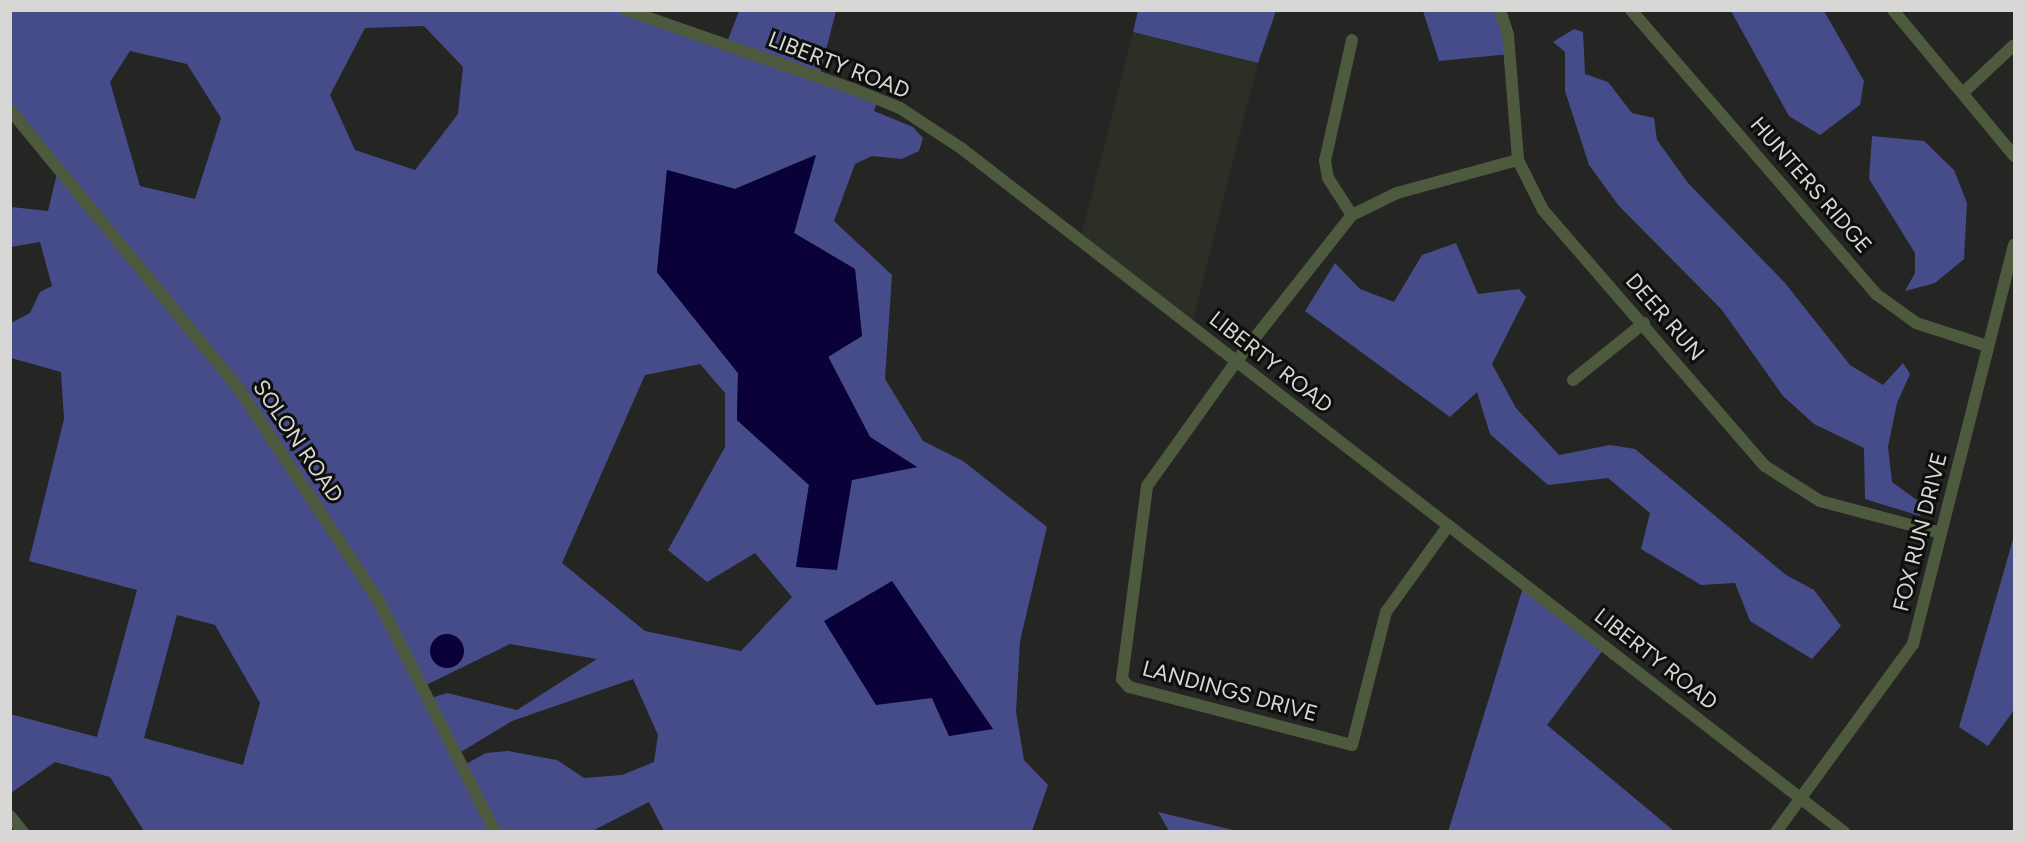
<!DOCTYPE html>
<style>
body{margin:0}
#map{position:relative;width:2025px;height:842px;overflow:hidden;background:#252623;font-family:Figtree,sans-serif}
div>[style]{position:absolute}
.built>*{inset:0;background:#2b2f26}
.forest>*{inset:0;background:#464c8a}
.water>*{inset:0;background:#090138}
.round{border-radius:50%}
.minor>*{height:12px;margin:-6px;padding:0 6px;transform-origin:6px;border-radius:6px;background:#4e5a3e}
span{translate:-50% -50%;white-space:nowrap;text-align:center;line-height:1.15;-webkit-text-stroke:6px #0e0f0d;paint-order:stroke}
.street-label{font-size:22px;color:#d7d8d6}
.frame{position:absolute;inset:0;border:12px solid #d7d8d6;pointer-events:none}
</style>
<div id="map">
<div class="built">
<i style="clip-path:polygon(1133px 32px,1258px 63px,1191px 327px,1080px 241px)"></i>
</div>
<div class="forest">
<i style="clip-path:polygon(evenodd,626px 10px,726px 45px,739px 11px,836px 11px,819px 77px,878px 99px,874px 111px,913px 127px,923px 138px,919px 151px,902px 159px,872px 156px,855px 164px,834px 221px,892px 275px,885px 379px,923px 441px,963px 461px,1047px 527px,1020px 641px,1016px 712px,1024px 760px,1048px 785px,1032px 831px,664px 831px,649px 802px,592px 831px,144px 831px,110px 777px,55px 762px,11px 793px,10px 714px,97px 737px,137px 590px,29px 561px,64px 419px,61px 372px,11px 358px,11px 323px,30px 313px,40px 292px,52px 286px,40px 242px,11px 247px,11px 207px,48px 211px,58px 169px,11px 110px,11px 11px,626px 10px,424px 26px,463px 67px,458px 114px,415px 170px,355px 150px,330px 95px,365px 28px,424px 26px,626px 10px,130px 51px,187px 64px,221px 118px,195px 199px,140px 186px,110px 82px,130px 51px,626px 10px,815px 155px,794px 233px,855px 269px,862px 336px,828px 356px,870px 437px,917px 467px,852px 480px,796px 567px,809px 485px,737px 420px,738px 373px,657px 272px,667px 170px,735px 189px,815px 155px,626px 10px,700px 364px,725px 393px,725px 447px,668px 550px,707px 582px,755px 553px,792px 597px,741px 651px,645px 631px,562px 563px,645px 375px,700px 364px,626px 10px,177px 615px,215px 625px,260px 703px,243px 765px,144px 738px,177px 615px,626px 10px,510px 644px,597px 659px,517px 710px,447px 693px,428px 699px,422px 687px,510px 644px,626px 10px,633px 679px,658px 735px,654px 762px,622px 775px,584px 778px,557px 760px,508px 751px,486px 753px,462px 766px,456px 755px,512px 721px,633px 679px,626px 10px,932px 698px,992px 728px,949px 736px,932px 698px)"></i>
<i style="clip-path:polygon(1138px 11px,1138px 10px,1276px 11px,1258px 63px,1133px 32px)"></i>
<i style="clip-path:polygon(1423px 11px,1500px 11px,1510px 54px,1439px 61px)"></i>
<i style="clip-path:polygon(1731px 11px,1824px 11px,1864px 81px,1860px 105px,1820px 135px,1789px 116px)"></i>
<i style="clip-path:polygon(1574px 29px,1583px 32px,1585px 74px,1608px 82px,1632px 113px,1654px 118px,1657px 140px,1688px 183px,1785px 283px,1850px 365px,1883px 385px,1903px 363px,1910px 374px,1897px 403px,1888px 447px,1892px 482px,1921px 503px,1920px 516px,1865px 499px,1864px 448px,1814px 424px,1783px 396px,1722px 310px,1619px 206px,1589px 165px,1565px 91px,1565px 52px,1553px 42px)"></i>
<i style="clip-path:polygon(1872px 136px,1924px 141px,1954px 170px,1967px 203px,1964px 259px,1935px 283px,1905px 291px,1915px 273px,1915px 253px,1869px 179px)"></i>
<i style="clip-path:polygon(1456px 243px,1478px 294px,1519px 289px,1526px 297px,1492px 364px,1516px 408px,1559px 455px,1610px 445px,1635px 449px,1786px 575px,1814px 590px,1841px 626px,1812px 659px,1750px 621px,1735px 583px,1701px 585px,1641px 549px,1650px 513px,1608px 478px,1548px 485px,1490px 434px,1477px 392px,1450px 417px,1305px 311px,1335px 263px,1360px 289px,1394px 302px,1422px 255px)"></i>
<i style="clip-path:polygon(2014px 536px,2014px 710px,1988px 746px,1959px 727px)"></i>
<i style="clip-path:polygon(1524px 584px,1606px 646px,1547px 725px,1674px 831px,1448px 832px)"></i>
<i style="clip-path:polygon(1158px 812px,1237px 831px,1169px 831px)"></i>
</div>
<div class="water">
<i style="clip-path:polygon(816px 155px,794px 233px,855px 269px,862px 336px,828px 357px,870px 437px,917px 467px,852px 480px,837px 570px,796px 567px,809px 485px,737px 420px,738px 373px,657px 272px,667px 170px,735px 189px)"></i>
<i style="clip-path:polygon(892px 581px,958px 678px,993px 729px,949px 736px,932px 698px,876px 705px,824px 621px)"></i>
<i class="round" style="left:430px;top:634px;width:34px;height:34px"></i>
</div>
<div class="minor">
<i style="left:626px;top:10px;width:240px;rotate:19.2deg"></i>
<i style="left:853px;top:89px;width:51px;rotate:22deg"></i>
<i style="left:900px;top:108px;width:73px;rotate:33.3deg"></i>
<i style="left:961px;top:148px;width:1117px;rotate:37.76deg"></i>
<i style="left:1500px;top:10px;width:26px;rotate:72deg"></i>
<i style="left:1508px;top:35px;width:125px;rotate:85.4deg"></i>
<i style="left:1518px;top:160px;width:56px;rotate:63.4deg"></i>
<i style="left:1543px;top:210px;width:339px;rotate:49.1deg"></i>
<i style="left:1765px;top:466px;width:65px;rotate:32.5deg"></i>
<i style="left:1820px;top:501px;width:125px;rotate:14.8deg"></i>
<i style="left:1631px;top:10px;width:375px;rotate:49.2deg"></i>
<i style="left:1876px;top:294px;width:49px;rotate:35.9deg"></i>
<i style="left:1916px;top:323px;width:75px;rotate:17.9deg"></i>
<i style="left:1893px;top:10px;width:190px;rotate:50.3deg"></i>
<i style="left:1352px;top:40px;width:124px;rotate:102.6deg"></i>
<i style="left:1325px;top:161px;width:17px;rotate:80deg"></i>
<i style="left:1328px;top:178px;width:44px;rotate:57deg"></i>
<i style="left:1965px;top:91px;width:67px;rotate:-43.2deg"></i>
<i style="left:10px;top:110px;width:357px;rotate:50.6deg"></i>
<i style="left:237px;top:386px;width:256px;rotate:56.6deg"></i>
<i style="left:378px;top:600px;width:260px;rotate:63.2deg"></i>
<i style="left:1573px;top:380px;width:91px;rotate:-38.8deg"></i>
<i style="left:1448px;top:526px;width:106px;rotate:125.8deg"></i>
<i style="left:1386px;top:612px;width:137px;rotate:104.3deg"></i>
<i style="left:1352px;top:745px;width:230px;rotate:-165.4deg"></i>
<i style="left:1129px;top:687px;width:11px;rotate:-131deg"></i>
<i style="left:1122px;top:679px;width:195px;rotate:-82.6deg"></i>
<i style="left:1147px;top:486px;width:151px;rotate:-54.4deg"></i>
<i style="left:1235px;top:363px;width:189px;rotate:-51.7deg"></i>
<i style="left:1352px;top:215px;width:50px;rotate:-26.1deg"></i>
<i style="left:1397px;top:193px;width:125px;rotate:-15.3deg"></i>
<i style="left:10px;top:816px;width:21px;rotate:51deg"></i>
<i style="left:1776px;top:832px;width:233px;rotate:-53.9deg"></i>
<i style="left:1913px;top:644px;width:412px;rotate:-75.8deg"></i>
</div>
<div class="street-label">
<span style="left:839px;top:65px;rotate:21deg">LIBERTY ROAD</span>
<span style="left:1811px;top:185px;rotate:49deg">HUNTERS RIDGE</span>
<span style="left:1665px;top:317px;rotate:49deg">DEER RUN</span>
<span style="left:1271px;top:362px;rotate:38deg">LIBERTY ROAD</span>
<span style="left:298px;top:441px;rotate:56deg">SOLON ROAD</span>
<span style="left:1920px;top:532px;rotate:-76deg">FOX RUN DRIVE</span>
<span style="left:1656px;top:659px;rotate:38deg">LIBERTY ROAD</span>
<span style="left:1230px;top:691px;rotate:15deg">LANDINGS DRIVE</span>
</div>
<div class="frame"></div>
</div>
